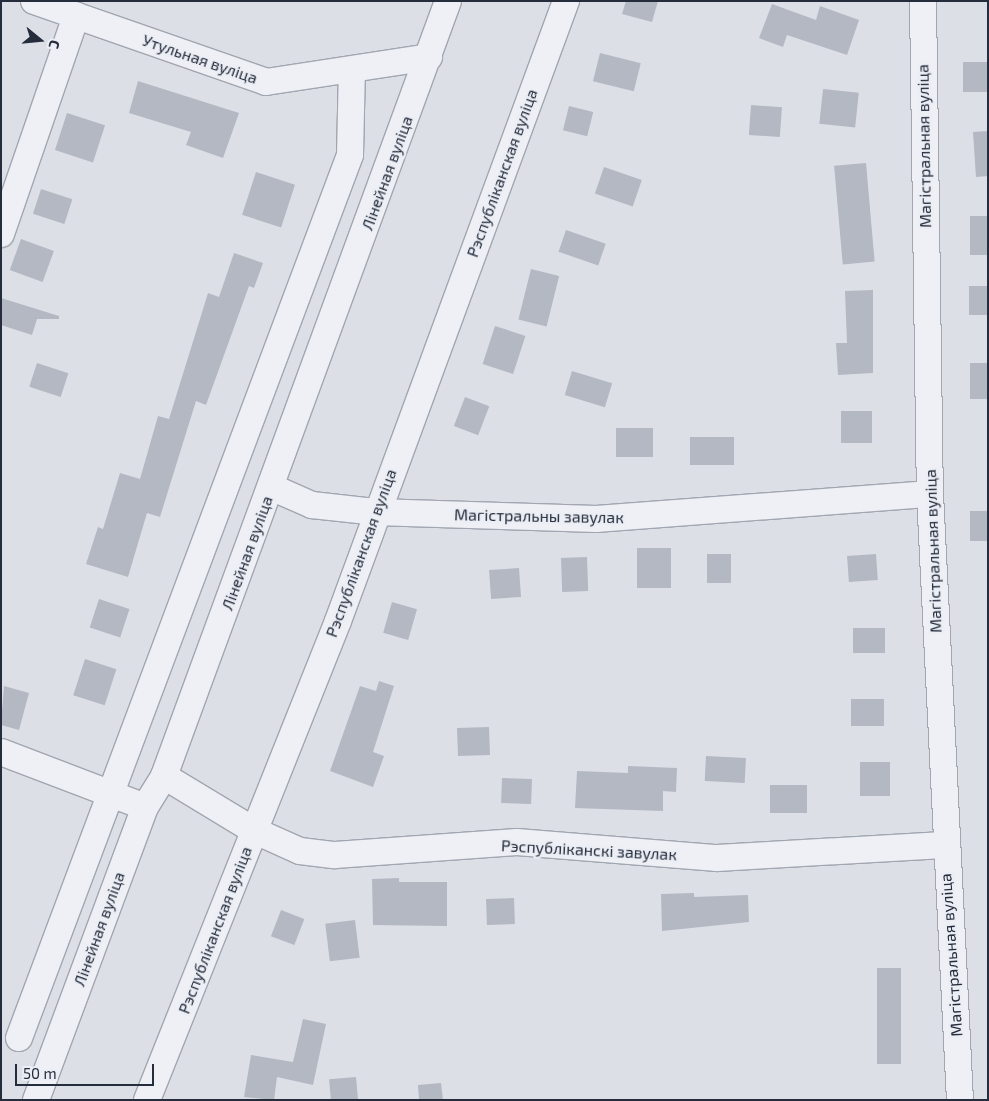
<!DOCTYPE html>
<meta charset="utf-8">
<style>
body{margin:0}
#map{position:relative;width:989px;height:1101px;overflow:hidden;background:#dcdfe6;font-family:"Exo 2",sans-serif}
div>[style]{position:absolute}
.building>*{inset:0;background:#b3b8c3;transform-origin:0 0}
.roads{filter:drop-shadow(1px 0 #a1a6b0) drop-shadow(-1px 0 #a1a6b0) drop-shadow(0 1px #a1a6b0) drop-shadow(0 -1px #a1a6b0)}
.minor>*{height:26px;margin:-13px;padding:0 13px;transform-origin:13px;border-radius:13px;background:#eef0f5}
span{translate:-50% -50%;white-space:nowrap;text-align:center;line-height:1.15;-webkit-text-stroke:4.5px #ebeef4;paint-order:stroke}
.street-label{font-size:16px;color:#252c3c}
.frame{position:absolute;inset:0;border:2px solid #252c3c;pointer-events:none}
.north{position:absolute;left:15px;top:15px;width:50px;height:50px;-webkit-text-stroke:4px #ebeef4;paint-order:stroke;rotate:107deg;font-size:14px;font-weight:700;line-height:20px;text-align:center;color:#252c3c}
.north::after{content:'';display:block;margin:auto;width:18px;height:22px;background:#252c3c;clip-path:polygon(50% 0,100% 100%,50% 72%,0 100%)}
.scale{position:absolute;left:15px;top:1064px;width:139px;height:22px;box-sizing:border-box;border:2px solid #252c3c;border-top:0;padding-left:6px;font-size:15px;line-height:18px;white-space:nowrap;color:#252c3c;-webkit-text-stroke:4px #ebeef4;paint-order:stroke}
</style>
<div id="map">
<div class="building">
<i style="clip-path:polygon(626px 1px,658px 1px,652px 22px,622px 14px)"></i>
<i style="clip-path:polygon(772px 4px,816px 20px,820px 6px,859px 20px,847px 55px,787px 35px,783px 47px,759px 38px)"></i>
<i style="left:600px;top:53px;width:42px;height:29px;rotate:14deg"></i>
<i style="left:988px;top:62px;width:30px;height:25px;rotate:90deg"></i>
<i style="clip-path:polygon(138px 81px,239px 113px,223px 158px,186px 145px,191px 132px,129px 113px)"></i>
<i style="left:823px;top:89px;width:36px;height:35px;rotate:6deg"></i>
<i style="left:751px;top:105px;width:31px;height:30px;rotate:4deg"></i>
<i style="left:569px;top:106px;width:25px;height:25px;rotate:14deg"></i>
<i style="left:67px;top:113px;width:40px;height:39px;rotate:18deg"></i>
<i style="clip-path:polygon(988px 131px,988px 176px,976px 177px,973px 132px)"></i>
<i style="left:866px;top:163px;width:99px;height:32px;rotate:85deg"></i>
<i style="left:604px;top:167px;width:40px;height:28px;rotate:19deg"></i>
<i style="left:256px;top:172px;width:41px;height:45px;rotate:18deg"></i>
<i style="left:41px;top:189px;width:33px;height:26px;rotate:18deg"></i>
<i style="left:988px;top:216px;width:39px;height:18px;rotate:90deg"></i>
<i style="left:566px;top:230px;width:42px;height:23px;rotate:19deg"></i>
<i style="left:21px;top:239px;width:35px;height:33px;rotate:20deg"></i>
<i style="clip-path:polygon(234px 253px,263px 263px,254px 288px,249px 286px,206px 405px,196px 401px,160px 517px,147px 513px,128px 577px,86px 564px,98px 527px,103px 529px,120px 473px,140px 479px,158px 416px,169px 419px,208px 293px,219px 297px)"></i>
<i style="left:531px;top:269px;width:29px;height:52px;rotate:14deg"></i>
<i style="left:969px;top:286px;width:19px;height:29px"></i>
<i style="clip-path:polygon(873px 290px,873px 373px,838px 375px,836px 343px,847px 343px,845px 291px)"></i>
<i style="clip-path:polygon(1px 298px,59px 316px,59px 319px,37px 319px,32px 335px,1px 325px)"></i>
<i style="left:495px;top:326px;width:32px;height:40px;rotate:18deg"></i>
<i style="left:37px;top:363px;width:33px;height:25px;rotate:18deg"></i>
<i style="left:970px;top:363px;width:18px;height:36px"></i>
<i style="left:572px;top:371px;width:42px;height:25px;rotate:17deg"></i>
<i style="left:465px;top:397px;width:26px;height:31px;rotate:21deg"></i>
<i style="left:841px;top:411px;width:31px;height:32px"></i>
<i style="left:616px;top:428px;width:37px;height:29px"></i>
<i style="left:690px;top:437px;width:44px;height:28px"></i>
<i style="left:988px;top:511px;width:30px;height:18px;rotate:90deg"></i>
<i style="left:637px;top:548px;width:34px;height:40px"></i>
<i style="left:707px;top:554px;width:24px;height:29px"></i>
<i style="left:876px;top:554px;width:26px;height:29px;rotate:86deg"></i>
<i style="left:587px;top:557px;width:34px;height:26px;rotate:88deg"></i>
<i style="left:519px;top:568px;width:29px;height:30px;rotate:86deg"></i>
<i style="left:99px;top:599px;width:32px;height:30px;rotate:18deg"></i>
<i style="left:392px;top:602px;width:26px;height:32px;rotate:16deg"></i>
<i style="left:853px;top:628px;width:32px;height:25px"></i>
<i style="left:85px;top:659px;width:33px;height:38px;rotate:18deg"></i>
<i style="clip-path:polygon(379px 681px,394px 686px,373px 752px,384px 756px,373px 787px,330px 771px,360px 686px,376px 691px)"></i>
<i style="clip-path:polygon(4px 686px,29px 693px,19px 730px,1px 725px)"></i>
<i style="left:851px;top:699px;width:33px;height:27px"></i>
<i style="left:489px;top:727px;width:28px;height:32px;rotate:88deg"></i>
<i style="left:706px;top:756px;width:40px;height:25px;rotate:3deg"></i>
<i style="left:890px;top:762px;width:34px;height:30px;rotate:90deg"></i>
<i style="clip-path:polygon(628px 766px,677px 768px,676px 792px,663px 791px,663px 811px,575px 808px,577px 771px,628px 773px)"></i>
<i style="left:502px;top:778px;width:30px;height:25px;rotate:2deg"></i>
<i style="left:770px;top:785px;width:37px;height:28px"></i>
<i style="clip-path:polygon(399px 878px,399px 882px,447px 882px,447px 926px,373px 925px,372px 879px)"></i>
<i style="clip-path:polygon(694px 893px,694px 897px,748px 895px,749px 922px,662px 931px,661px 894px)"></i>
<i style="left:514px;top:898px;width:26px;height:28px;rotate:88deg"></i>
<i style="left:281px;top:910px;width:25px;height:28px;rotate:21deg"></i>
<i style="left:355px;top:920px;width:38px;height:30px;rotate:83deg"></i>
<i style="left:877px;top:968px;width:24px;height:96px"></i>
<i style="clip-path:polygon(303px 1019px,326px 1024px,313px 1085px,277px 1077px,274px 1100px,244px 1097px,251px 1055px,293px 1062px)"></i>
<i style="left:356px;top:1077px;width:23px;height:27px;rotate:85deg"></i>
<i style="clip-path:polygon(441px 1083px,443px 1100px,419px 1100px,418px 1085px)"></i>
</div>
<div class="roads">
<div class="minor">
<i style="left:34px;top:1px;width:246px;rotate:19.2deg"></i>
<i style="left:266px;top:82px;width:165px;rotate:-8.7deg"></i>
<i style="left:923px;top:1px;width:493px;rotate:89.2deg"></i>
<i style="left:930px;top:494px;width:607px;rotate:87.17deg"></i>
<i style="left:1px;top:234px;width:231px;rotate:-71deg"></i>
<i style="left:271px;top:487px;width:45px;rotate:23.7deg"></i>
<i style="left:312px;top:505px;width:63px;rotate:6.3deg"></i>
<i style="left:375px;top:512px;width:221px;rotate:1.8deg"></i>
<i style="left:596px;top:519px;width:335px;rotate:-4.3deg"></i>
<i style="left:1px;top:752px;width:154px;rotate:20.9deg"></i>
<i style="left:164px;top:776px;width:104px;rotate:31.2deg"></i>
<i style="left:253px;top:830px;width:51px;rotate:24.1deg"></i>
<i style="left:300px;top:851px;width:35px;rotate:7deg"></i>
<i style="left:335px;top:855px;width:182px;rotate:-4.1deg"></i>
<i style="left:517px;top:842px;width:201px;rotate:4.6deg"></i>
<i style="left:717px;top:858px;width:227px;rotate:-3.3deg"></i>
<i style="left:19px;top:1038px;width:943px;rotate:-69.45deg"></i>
<i style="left:350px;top:155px;width:85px;rotate:-88.7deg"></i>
<i style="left:36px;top:1100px;width:313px;rotate:-69.6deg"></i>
<i style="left:145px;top:807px;width:36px;rotate:-58deg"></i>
<i style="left:164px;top:776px;width:825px;rotate:-69.87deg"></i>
<i style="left:147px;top:1100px;width:516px;rotate:-68.26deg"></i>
<i style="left:338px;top:621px;width:661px;rotate:-69.81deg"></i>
</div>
</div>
<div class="street-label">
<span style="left:200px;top:59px;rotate:19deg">Утульная вуліца</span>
<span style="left:924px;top:146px;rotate:-91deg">Магістральная вуліца</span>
<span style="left:387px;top:173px;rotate:-70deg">Лінейная вуліца</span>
<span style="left:502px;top:173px;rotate:-70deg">Рэспубліканская вуліца</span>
<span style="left:539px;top:516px;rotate:1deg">Магістральны завулак</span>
<span style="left:933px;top:551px;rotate:-92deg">Магістральная вуліца</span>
<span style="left:247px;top:553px;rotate:-70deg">Лінейная вуліца</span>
<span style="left:361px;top:553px;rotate:-70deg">Рэспубліканская вуліца</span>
<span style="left:589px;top:850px;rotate:3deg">Рэспубліканскі завулак</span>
<span style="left:99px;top:929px;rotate:-70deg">Лінейная вуліца</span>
<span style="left:215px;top:930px;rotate:-69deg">Рэспубліканская вуліца</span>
<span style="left:951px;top:955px;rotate:-94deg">Магістральная вуліца</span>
</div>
<div class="frame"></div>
<div class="north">С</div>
<div class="scale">50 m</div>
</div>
